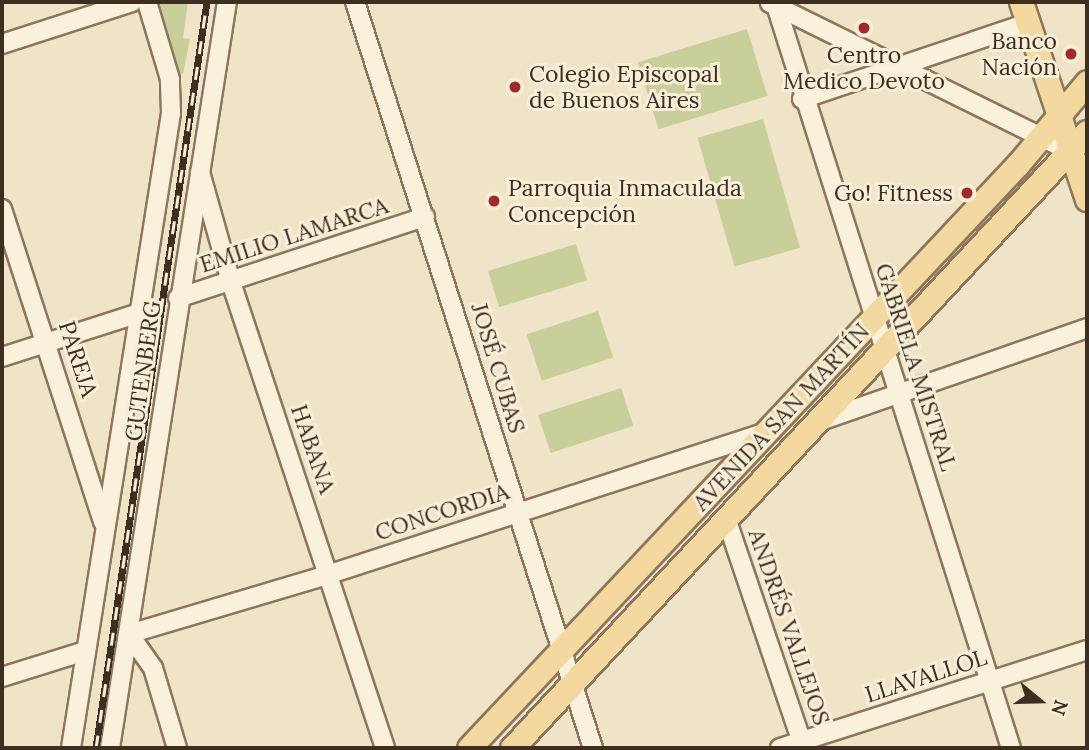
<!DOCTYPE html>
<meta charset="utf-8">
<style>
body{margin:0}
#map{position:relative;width:1089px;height:750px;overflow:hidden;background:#f0e4c8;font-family:Lora,serif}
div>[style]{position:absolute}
.green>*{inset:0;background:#c9cf9b;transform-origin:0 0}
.roads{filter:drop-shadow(2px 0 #8d765c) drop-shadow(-2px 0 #8d765c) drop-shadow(0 2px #8d765c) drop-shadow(0 -2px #8d765c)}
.minor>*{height:18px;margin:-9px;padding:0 9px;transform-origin:9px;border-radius:9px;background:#faf1dc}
.major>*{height:23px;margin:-11.5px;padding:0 11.5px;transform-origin:11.5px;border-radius:11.5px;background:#f3d9a0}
.rail>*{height:7px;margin-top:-3.5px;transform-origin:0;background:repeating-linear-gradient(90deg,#f7eed8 0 13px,#3d2e20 0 26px);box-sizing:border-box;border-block:2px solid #3d2e20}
.dots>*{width:19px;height:19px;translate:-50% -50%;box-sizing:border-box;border:4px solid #f7eed8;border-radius:50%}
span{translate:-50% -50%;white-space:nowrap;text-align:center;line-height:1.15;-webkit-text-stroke:6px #f7eed8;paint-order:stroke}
.poi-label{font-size:23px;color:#3d2e20}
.right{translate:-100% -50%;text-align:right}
.left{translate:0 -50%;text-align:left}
.street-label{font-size:23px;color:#3d2e20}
.frame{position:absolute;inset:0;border:4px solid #3d2e20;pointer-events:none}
.north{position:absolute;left:1005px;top:666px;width:70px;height:70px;-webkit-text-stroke:5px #f7eed8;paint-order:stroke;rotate:109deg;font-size:19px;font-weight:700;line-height:28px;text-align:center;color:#3d2e20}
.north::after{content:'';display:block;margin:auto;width:24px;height:32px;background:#3d2e20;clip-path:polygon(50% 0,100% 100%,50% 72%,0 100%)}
</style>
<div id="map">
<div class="green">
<i style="clip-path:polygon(159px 2px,188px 2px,183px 38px,190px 39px,183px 74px,176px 73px)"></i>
<i style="left:747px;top:29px;width:70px;height:114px;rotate:73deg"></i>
<i style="left:763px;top:119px;width:134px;height:68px;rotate:74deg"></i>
<i style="left:576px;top:244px;width:38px;height:92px;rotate:73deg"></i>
<i style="left:598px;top:311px;width:49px;height:75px;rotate:72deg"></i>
<i style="left:621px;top:388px;width:40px;height:87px;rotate:72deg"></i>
</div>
<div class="roads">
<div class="minor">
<i style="left:355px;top:2px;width:783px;rotate:72.31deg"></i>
<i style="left:775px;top:2px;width:782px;rotate:72.45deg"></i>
<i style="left:770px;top:3px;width:336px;rotate:26.3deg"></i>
<i style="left:2px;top:44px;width:137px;rotate:-17.9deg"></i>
<i style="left:802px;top:99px;width:238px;rotate:-18.6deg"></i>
<i style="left:200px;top:172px;width:114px;rotate:74.3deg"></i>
<i style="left:231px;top:282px;width:491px;rotate:71.7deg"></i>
<i style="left:2px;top:209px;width:329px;rotate:72.1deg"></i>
<i style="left:178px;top:298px;width:260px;rotate:-18.2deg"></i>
<i style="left:2px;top:357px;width:147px;rotate:-17.8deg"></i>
<i style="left:823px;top:420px;width:280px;rotate:-19.2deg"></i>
<i style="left:727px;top:521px;width:240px;rotate:71.3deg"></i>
<i style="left:129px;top:634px;width:210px;rotate:-16.6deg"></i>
<i style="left:330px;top:574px;width:459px;rotate:-18deg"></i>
<i style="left:129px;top:634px;width:42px;rotate:54.8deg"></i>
<i style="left:153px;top:668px;width:84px;rotate:73.3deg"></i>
<i style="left:2px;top:677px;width:87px;rotate:-17.4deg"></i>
<i style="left:71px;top:748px;width:643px;rotate:-81.05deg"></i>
<i style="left:171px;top:113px;width:34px;rotate:-92deg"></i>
<i style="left:170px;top:79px;width:80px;rotate:-106.6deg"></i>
<i style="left:110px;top:748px;width:755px;rotate:-81.09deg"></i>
<i style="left:780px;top:748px;width:322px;rotate:-17.7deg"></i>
</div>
<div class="major">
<i style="left:1021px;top:2px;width:208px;rotate:71.5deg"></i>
<i style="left:469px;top:748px;width:802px;rotate:-46.77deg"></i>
<i style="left:1018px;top:164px;width:107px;rotate:-49.9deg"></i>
<i style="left:512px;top:748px;width:843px;rotate:-46.97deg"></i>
</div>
</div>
<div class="rail">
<i style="left:96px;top:748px;width:754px;rotate:-81.54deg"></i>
</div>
<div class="dots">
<i style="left:864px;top:28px;background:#9e2a2b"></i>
<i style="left:1071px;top:54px;background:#9e2a2b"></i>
<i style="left:515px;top:87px;background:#9e2a2b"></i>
<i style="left:967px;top:193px;background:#9e2a2b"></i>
<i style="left:494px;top:201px;background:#9e2a2b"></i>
</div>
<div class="poi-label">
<span class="right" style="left:1057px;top:54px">Banco<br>Nación</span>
<span style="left:864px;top:68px">Centro<br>Medico Devoto</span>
<span class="left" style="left:529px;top:87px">Colegio Episcopal<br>de Buenos Aires</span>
<span class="left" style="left:508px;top:201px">Parroquia Inmaculada<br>Concepción</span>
<span class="right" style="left:953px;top:193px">Go! Fitness</span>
</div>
<div class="street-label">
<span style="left:294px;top:235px;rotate:-18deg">EMILIO LAMARCA</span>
<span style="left:78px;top:359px;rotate:72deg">PAREJA</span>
<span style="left:916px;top:367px;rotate:72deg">GABRIELA MISTRAL</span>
<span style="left:498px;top:368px;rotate:73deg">JOSÉ CUBAS</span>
<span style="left:143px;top:371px;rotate:-82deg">GUTENBERG</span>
<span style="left:781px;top:417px;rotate:-47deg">AVENIDA SAN MARTÍN</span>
<span style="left:313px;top:449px;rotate:71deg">HABANA</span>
<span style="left:442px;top:512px;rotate:-18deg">CONCORDIA</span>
<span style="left:789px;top:627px;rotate:71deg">ANDRÉS VALLEJOS</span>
<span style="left:926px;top:676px;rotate:-18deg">LLAVALLOL</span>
</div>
<div class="frame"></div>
<div class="north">N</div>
</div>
